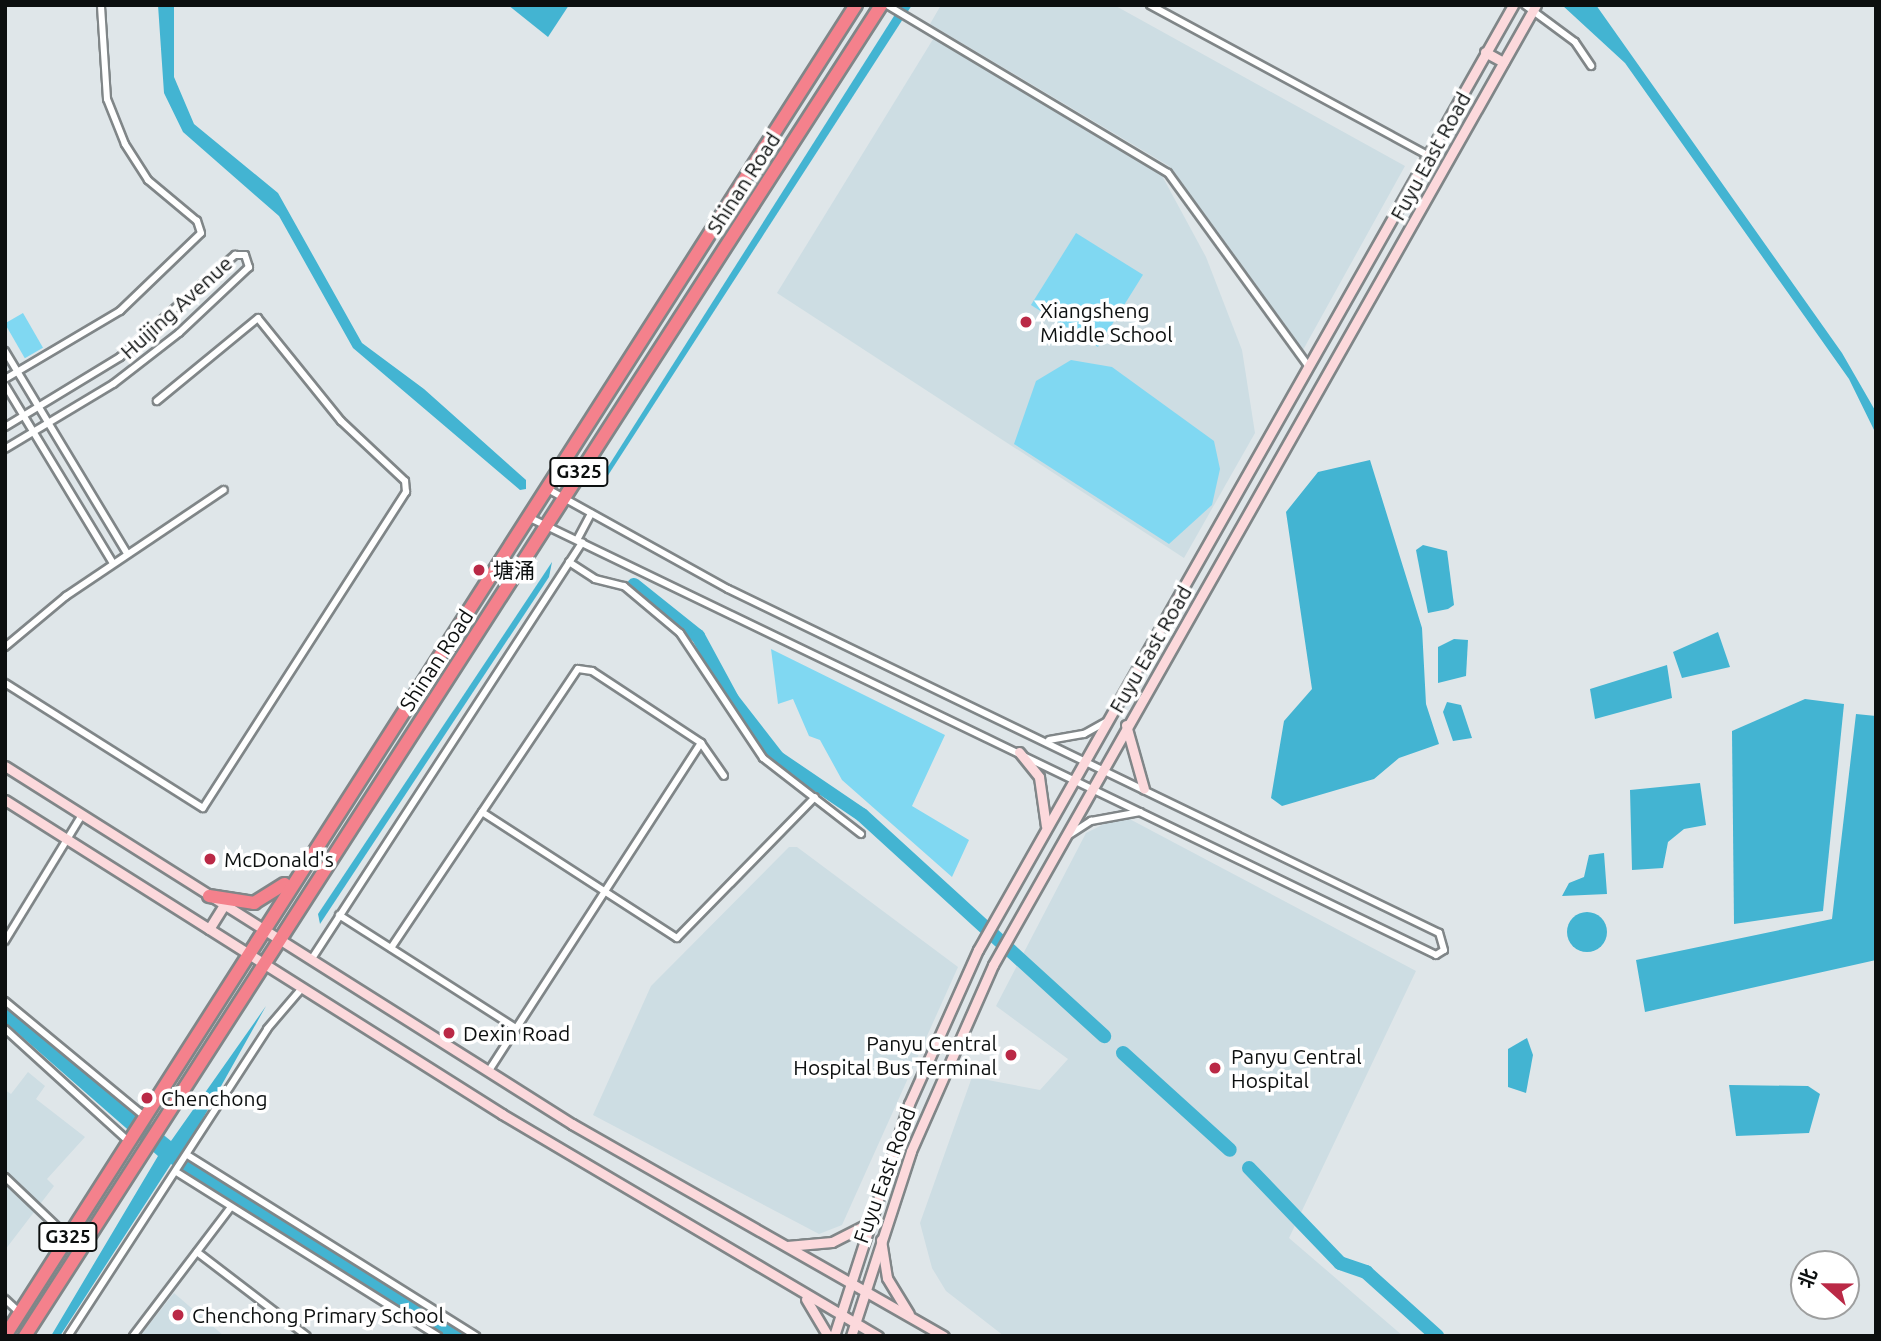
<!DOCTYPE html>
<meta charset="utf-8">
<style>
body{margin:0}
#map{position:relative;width:1881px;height:1341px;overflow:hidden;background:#dfe6e9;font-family:Ubuntu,"Noto Sans SC",sans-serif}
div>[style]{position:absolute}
.built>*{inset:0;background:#cddde3}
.green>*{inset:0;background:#80d8f2;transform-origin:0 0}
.water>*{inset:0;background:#43b4d2}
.round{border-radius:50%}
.river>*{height:14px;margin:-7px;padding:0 7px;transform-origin:7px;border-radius:7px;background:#43b4d2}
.roads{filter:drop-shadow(2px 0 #808688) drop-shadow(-2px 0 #808688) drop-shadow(0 2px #808688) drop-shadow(0 -2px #808688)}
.street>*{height:6px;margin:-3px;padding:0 3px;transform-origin:3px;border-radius:3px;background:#fff}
.secondary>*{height:9px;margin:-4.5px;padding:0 4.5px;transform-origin:4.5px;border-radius:4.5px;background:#fcd9dc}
.highway>*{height:12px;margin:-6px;padding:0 6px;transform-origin:6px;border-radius:6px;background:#f4818c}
.dots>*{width:19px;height:19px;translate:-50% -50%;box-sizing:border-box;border:4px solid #fff;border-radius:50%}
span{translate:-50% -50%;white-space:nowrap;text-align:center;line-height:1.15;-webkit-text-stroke:7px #fff;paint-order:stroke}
.shield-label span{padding:2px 5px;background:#fff;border:2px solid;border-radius:5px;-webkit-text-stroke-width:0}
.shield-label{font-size:19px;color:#0c0f0f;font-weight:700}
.street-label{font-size:21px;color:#0c0f0f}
.poi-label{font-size:21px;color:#0c0f0f}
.left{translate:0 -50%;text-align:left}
.right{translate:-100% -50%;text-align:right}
.frame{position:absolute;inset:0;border:7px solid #0c0f0f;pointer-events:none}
.north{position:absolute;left:1790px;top:1250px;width:70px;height:70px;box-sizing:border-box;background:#fff;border:2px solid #9e9f9f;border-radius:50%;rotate:291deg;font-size:19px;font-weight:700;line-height:28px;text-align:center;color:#0c0f0f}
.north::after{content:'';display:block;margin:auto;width:24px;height:32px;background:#ba2946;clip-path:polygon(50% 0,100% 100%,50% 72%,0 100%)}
</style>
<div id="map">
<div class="built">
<i style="clip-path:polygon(941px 5px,1114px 5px,1405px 166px,1303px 350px,1169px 166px,930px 24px)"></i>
<i style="clip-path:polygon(935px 36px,1160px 172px,1206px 257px,1242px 350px,1255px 433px,1184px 558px,777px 293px)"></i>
<i style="clip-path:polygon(1122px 815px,1416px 971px,1289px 1238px,1403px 1336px,1004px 1336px,946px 1291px,932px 1268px,920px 1223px,972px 1077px,1040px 1090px,1068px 1059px,996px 1006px,1086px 833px)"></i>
<i style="clip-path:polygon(789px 847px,797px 847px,958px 967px,842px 1225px,819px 1234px,593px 1115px,651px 986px)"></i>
<i style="clip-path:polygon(28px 1072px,45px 1086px,36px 1099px,85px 1137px,47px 1179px,54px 1186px,5px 1250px,5px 1090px,11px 1094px)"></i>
<i style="clip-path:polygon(174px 1293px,224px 1336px,140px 1336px)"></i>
</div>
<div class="green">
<i style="left:1076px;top:233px;width:79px;height:85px;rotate:32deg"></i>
<i style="left:23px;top:313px;width:40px;height:21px;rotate:60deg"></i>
<i style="clip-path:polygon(1071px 360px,1112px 367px,1214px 441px,1220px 469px,1212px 505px,1169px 544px,1014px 444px,1036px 381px)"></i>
<i style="clip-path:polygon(771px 649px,945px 735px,912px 806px,969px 840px,952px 877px,842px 780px,820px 740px,809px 736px,793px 699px,778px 704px)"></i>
</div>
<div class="water">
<i style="clip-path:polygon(158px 5px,174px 5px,174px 77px,194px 124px,278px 193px,362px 343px,424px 389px,526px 480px,526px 489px,520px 490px,353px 348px,279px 216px,183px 132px,164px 93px)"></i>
<i style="clip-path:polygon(508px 5px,569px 5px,548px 37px)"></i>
<i style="clip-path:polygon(901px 5px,912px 5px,605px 480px,604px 473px)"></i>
<i style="clip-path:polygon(1562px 5px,1596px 5px,1842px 353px,1876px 412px,1876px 434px,1849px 379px,1625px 63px)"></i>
<i style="clip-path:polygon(1370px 460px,1422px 628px,1426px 704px,1439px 744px,1399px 758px,1374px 779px,1282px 806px,1271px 798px,1284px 721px,1312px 689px,1286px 512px,1318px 472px)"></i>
<i style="clip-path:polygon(1423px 545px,1447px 551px,1454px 605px,1448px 609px,1428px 613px,1416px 550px)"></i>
<i style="clip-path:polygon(552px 562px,549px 577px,320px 924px,318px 914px)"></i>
<i style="clip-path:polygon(1718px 632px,1730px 667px,1682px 678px,1673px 652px)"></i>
<i style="clip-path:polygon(1454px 639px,1468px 640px,1466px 676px,1438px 683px,1438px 647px)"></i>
<i style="clip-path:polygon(1667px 665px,1672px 698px,1595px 719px,1590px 689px)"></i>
<i style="clip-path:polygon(1805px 699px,1844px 704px,1823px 911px,1734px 924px,1732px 731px)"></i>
<i style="clip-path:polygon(1447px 702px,1461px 705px,1472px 738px,1453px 741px,1443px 712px)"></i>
<i style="clip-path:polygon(1856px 714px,1876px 716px,1876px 960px,1645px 1012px,1636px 960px,1832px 919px)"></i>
<i style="clip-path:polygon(1700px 783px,1706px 825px,1684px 829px,1668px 842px,1663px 868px,1632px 870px,1630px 790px)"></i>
<i style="clip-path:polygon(1604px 853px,1607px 894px,1562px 896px,1569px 883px,1584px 877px,1589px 855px)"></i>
<i class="round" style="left:1567px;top:912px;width:40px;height:40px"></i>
<i style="clip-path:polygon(5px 1006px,171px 1141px,266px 1006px,183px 1154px,185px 1159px,466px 1336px,446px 1336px,171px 1164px,60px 1336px,51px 1336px,158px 1156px,5px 1022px)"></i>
<i style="clip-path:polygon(1527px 1038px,1533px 1055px,1526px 1093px,1508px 1087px,1508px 1049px)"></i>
<i style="clip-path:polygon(1729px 1085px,1808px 1086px,1820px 1094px,1809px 1133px,1736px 1136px)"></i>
</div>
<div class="river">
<i style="left:634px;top:585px;width:82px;rotate:38.6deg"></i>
<i style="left:698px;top:636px;width:72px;rotate:61.6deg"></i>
<i style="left:732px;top:699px;width:75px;rotate:52.1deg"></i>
<i style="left:778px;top:758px;width:102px;rotate:34.2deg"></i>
<i style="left:862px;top:815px;width:328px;rotate:42.4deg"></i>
<i style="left:1123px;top:1053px;width:144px;rotate:42.2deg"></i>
<i style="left:1249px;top:1168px;width:132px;rotate:46.2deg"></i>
<i style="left:1340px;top:1263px;width:28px;rotate:19deg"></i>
<i style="left:1366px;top:1272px;width:96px;rotate:42deg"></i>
</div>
<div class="roads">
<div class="street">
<i style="left:887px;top:5px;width:327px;rotate:30.9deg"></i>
<i style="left:1168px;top:173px;width:240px;rotate:54deg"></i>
<i style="left:1150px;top:5px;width:315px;rotate:28.4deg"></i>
<i style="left:1525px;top:5px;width:62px;rotate:36.5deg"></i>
<i style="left:1575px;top:42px;width:29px;rotate:56deg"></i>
<i style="left:5px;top:351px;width:236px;rotate:58.9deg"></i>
<i style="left:5px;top:379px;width:134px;rotate:-30.6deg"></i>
<i style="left:120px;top:311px;width:112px;rotate:-43.9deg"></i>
<i style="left:201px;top:233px;width:13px;rotate:-108deg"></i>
<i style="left:197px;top:221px;width:64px;rotate:-140.1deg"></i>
<i style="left:148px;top:180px;width:43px;rotate:-122.6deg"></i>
<i style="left:125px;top:144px;width:48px;rotate:-111.8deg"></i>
<i style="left:107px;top:99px;width:94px;rotate:-93.7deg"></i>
<i style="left:5px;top:385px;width:208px;rotate:58.8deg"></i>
<i style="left:5px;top:427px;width:135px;rotate:-31.3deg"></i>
<i style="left:120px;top:357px;width:154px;rotate:-41.6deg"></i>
<i style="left:235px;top:255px;width:10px"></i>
<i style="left:245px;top:255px;width:13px;rotate:72deg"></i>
<i style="left:249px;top:267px;width:96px;rotate:136.7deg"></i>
<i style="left:179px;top:333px;width:83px;rotate:142.3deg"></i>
<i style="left:113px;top:384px;width:126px;rotate:149deg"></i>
<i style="left:528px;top:517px;width:1008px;rotate:25.75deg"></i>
<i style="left:1436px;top:955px;width:9px;rotate:-32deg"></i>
<i style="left:1444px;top:950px;width:18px;rotate:-106deg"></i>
<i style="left:1439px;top:933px;width:790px;rotate:-154.18deg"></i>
<i style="left:728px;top:589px;width:208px;rotate:-151deg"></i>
<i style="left:577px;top:540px;width:30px;rotate:-62deg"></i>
<i style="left:569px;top:562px;width:31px;rotate:33deg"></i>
<i style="left:595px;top:579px;width:30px;rotate:14deg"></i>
<i style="left:624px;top:586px;width:73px;rotate:40deg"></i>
<i style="left:680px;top:633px;width:150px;rotate:56.4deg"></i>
<i style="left:763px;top:758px;width:124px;rotate:37.8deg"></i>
<i style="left:5px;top:647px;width:80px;rotate:-39.9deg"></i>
<i style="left:66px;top:596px;width:190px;rotate:-33.9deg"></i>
<i style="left:5px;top:683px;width:234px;rotate:32.3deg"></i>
<i style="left:203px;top:808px;width:376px;rotate:-57.3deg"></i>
<i style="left:406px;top:492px;width:11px;rotate:-95deg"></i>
<i style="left:405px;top:481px;width:88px;rotate:-136.8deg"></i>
<i style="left:341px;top:421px;width:132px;rotate:-128.9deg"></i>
<i style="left:258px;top:318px;width:131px;rotate:140.6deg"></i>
<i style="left:1049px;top:740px;width:36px;rotate:-10deg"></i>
<i style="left:1084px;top:734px;width:25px;rotate:-29deg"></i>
<i style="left:482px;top:812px;width:232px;rotate:32.9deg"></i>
<i style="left:677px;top:938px;width:197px;rotate:-45.6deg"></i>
<i style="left:1066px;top:837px;width:30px;rotate:-33deg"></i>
<i style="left:1091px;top:821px;width:50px;rotate:-10.4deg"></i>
<i style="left:339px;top:915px;width:210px;rotate:32.6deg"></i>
<i style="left:5px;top:941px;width:148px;rotate:-58.6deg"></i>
<i style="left:391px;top:948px;width:336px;rotate:-56.2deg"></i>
<i style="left:578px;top:669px;width:14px;rotate:8deg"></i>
<i style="left:592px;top:671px;width:131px;rotate:33.4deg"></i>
<i style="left:701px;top:743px;width:40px;rotate:55.1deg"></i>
<i style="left:311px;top:960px;width:498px;rotate:-57deg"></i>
<i style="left:5px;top:1001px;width:182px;rotate:39.6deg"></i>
<i style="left:5px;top:1029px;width:168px;rotate:42.3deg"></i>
<i style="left:488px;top:1072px;width:392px;rotate:-57.1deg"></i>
<i style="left:189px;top:1156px;width:339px;rotate:32.1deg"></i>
<i style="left:178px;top:1173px;width:307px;rotate:32.1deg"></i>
<i style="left:5px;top:1177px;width:87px;rotate:43.6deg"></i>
<i style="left:197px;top:1252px;width:138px;rotate:37.4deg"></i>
<i style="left:5px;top:1299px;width:19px;rotate:43deg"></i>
<i style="left:68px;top:1336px;width:366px;rotate:-57deg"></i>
<i style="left:267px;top:1029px;width:54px;rotate:-49.5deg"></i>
<i style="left:133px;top:1336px;width:162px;rotate:-52.8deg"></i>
</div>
<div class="secondary">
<i style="left:1485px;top:52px;width:21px;rotate:29deg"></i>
<i style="left:1126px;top:725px;width:66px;rotate:74.3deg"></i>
<i style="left:1019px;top:752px;width:32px;rotate:51deg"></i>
<i style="left:1039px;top:777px;width:49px;rotate:81.9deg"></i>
<i style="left:5px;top:766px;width:671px;rotate:32.27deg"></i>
<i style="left:572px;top:1124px;width:428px;rotate:29.7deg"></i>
<i style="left:5px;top:800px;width:588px;rotate:32.28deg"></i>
<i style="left:502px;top:1114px;width:437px;rotate:30.6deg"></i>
<i style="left:209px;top:929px;width:28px;rotate:-58deg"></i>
<i style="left:881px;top:1240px;width:38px;rotate:81deg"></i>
<i style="left:887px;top:1278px;width:42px;rotate:58.6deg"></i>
<i style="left:787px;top:1246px;width:45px;rotate:-5.1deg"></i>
<i style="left:832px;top:1242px;width:37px;rotate:-27deg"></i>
<i style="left:806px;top:1299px;width:43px;rotate:59.3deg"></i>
<i style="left:834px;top:1336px;width:244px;rotate:-72.1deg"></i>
<i style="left:909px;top:1104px;width:169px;rotate:-65.9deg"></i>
<i style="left:978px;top:950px;width:1086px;rotate:-60.48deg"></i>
<i style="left:851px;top:1336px;width:194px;rotate:-72deg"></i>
<i style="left:911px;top:1151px;width:203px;rotate:-66.2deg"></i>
<i style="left:993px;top:965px;width:1103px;rotate:-60.51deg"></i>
</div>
<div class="highway">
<i style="left:209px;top:896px;width:46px;rotate:8.8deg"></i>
<i style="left:254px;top:903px;width:36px;rotate:-32deg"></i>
<i style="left:5px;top:1336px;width:1580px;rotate:-57.41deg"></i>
<i style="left:25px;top:1336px;width:1582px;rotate:-57.25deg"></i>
</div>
</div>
<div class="dots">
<i style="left:1026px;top:322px;background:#ba2946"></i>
<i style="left:479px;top:570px;background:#ba2946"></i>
<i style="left:210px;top:859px;background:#ba2946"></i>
<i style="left:449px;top:1033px;background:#ba2946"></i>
<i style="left:1011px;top:1055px;background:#ba2946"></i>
<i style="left:1215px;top:1068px;background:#ba2946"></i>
<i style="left:147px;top:1098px;background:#ba2946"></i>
<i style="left:178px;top:1315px;background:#ba2946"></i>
</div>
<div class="shield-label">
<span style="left:579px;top:472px">G325</span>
<span style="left:68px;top:1237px">G325</span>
</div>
<div class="street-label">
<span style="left:1430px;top:156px;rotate:-61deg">Fuyu East Road</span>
<span style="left:743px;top:183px;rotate:-57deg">Shinan Road</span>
<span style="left:176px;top:307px;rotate:-42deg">Huijing Avenue</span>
<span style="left:1150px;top:649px;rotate:-60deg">Fuyu East Road</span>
<span style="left:436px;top:660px;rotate:-57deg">Shinan Road</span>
<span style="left:884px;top:1175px;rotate:-70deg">Fuyu East Road</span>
</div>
<div class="poi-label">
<span class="left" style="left:1040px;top:322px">Xiangsheng<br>Middle School</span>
<span class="left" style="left:493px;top:570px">塘涌</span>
<span class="left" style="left:224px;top:859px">McDonald's</span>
<span class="left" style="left:463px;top:1033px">Dexin Road</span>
<span class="right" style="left:997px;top:1055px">Panyu Central<br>Hospital Bus Terminal</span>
<span class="left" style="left:1231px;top:1068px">Panyu Central<br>Hospital</span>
<span class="left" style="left:161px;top:1098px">Chenchong</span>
<span class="left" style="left:192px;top:1315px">Chenchong Primary School</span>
</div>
<div class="frame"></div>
<div class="north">北</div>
</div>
